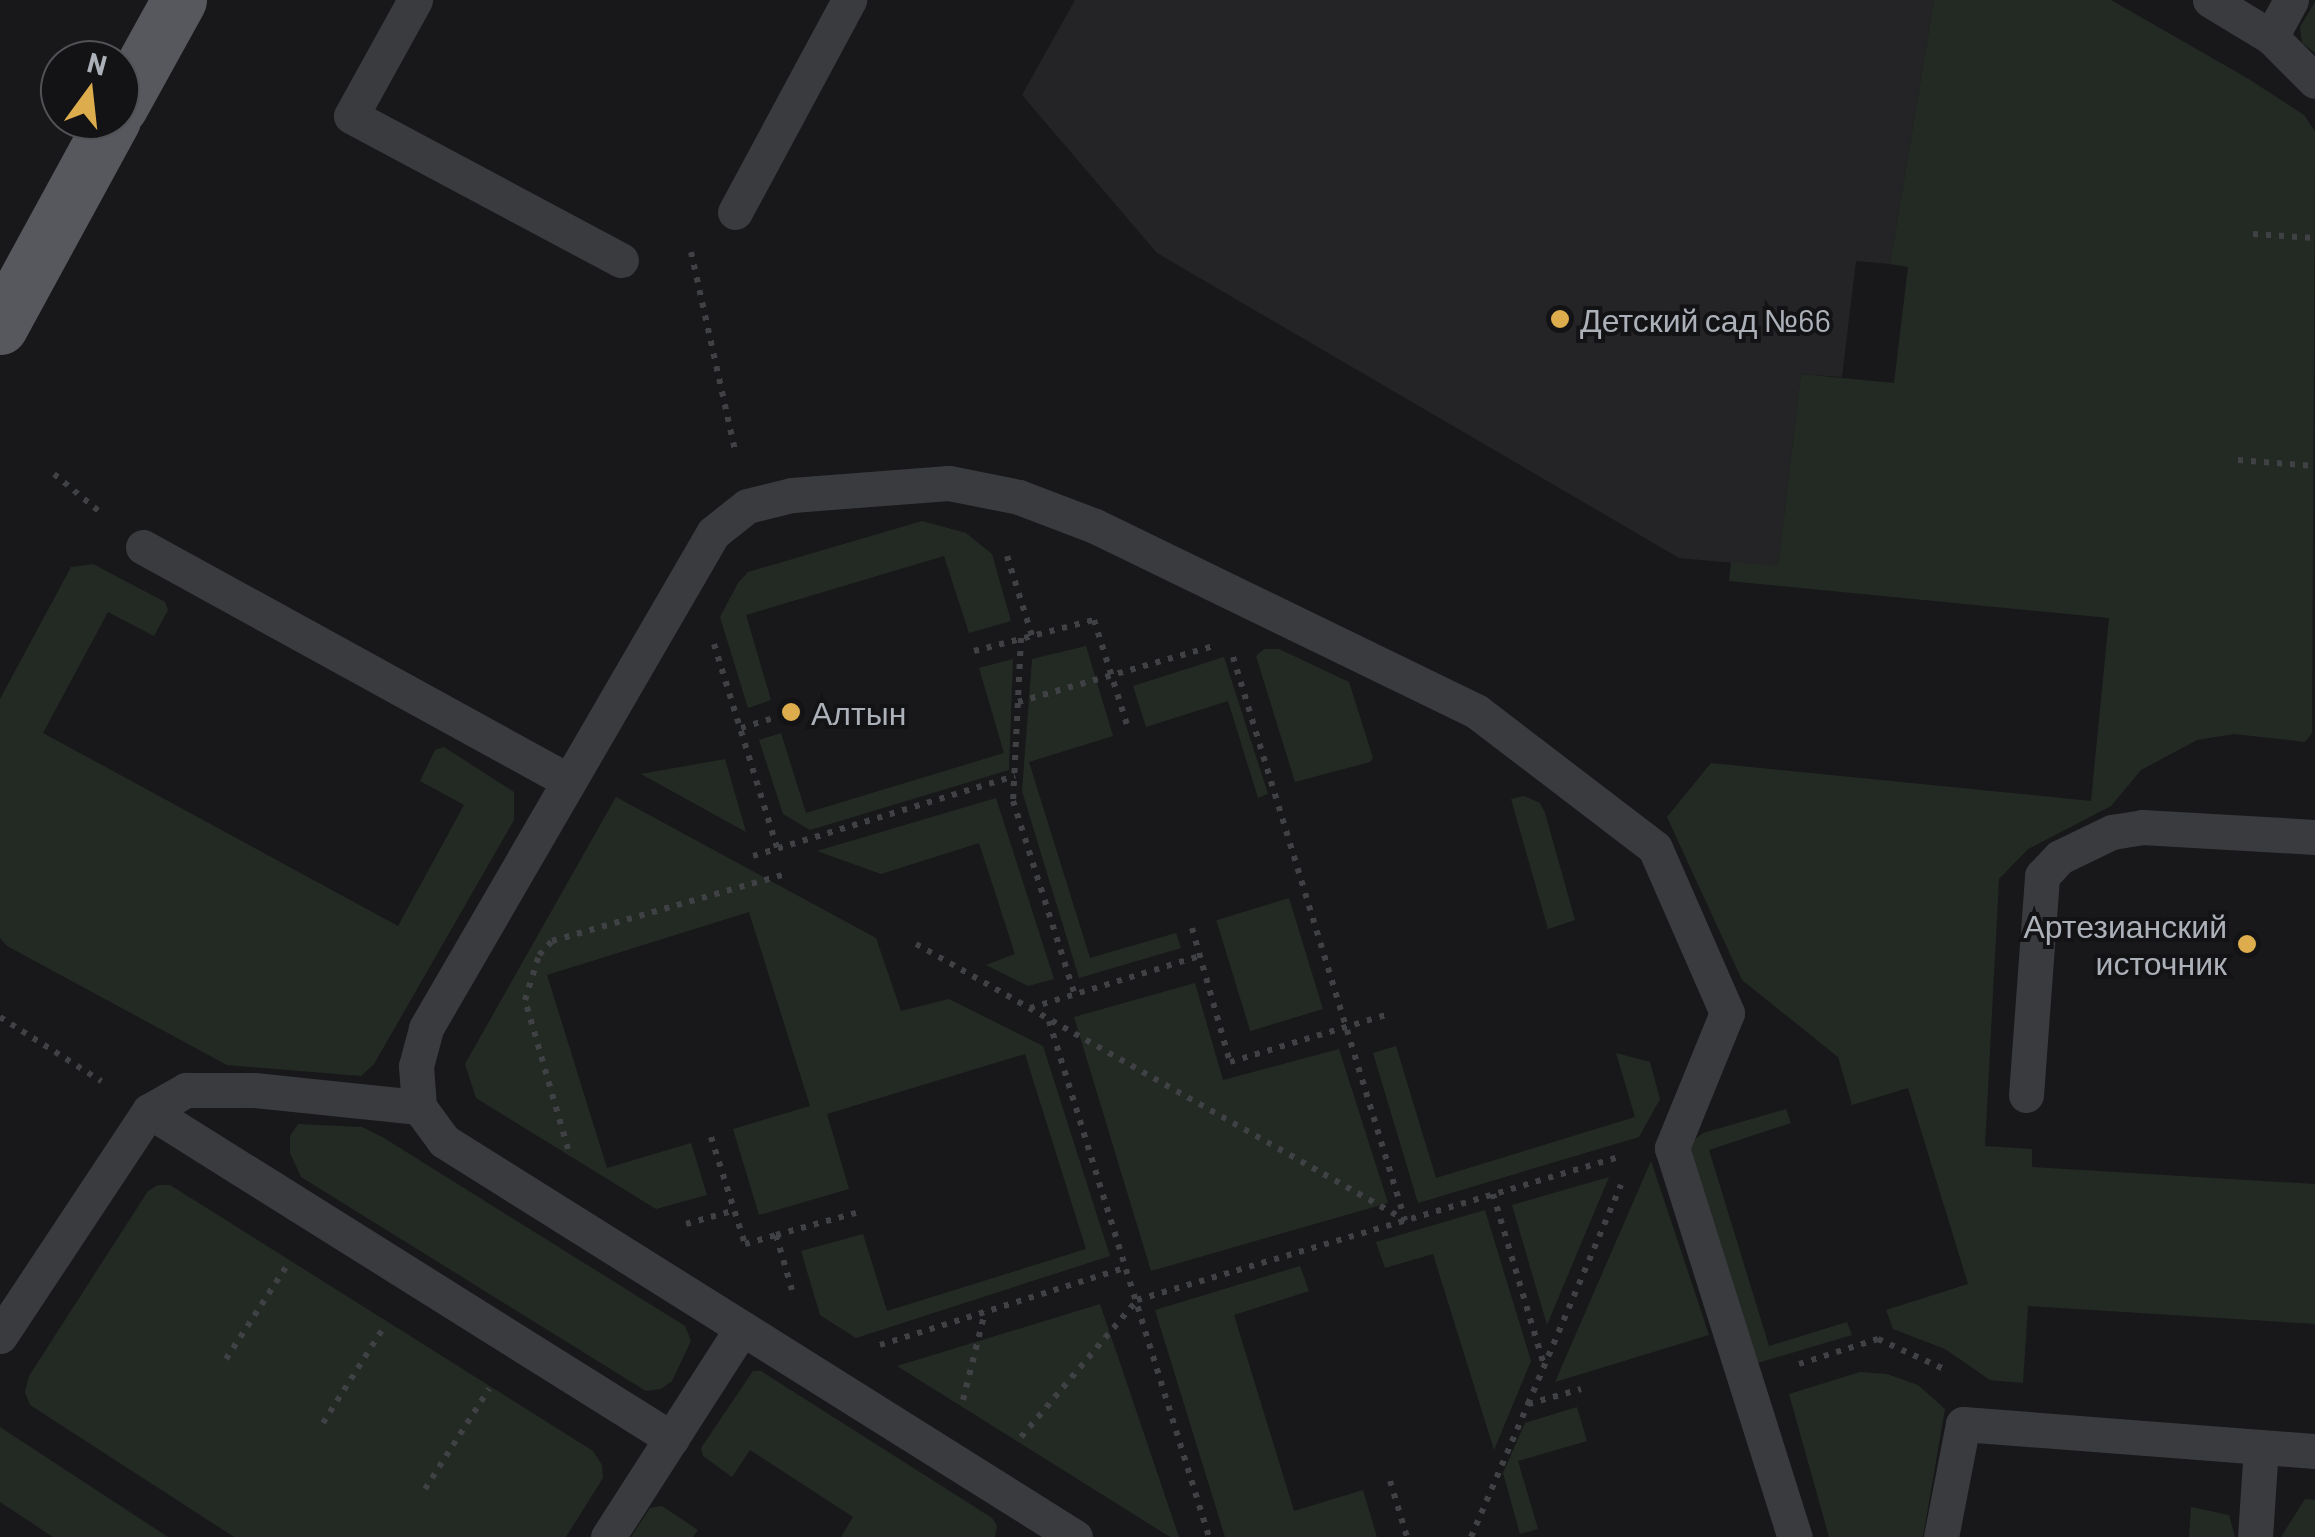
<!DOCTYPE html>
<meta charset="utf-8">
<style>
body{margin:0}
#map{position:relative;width:2315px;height:1537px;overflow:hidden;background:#18181a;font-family:Barlow,sans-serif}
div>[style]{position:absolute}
.built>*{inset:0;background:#242427}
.green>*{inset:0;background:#232a24;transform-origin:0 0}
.path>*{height:6px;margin-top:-3px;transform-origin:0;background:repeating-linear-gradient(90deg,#404145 0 5px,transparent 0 13px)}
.service>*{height:35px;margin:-17.5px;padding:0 17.5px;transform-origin:17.5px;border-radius:17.5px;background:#3a3b3f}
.primary>*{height:55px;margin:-27.5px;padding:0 27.5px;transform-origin:27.5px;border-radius:27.5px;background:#56585d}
.dots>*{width:28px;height:28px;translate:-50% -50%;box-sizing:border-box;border:5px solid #131315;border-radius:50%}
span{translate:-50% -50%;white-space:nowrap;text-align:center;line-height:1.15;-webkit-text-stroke:8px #131315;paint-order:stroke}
.poi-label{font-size:32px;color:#acb0b8}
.left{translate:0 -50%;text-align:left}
.right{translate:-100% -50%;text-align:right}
.north{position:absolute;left:40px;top:40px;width:100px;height:100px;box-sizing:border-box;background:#131315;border:2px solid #505256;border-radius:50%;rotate:15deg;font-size:28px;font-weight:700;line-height:40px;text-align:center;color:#acb0b8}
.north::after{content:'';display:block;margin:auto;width:35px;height:45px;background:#ddad4d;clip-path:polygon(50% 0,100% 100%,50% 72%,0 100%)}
</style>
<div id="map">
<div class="built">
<i style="clip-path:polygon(1075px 0,1934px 0,1890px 264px,1856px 261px,1842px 377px,1801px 374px,1778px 567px,1679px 558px,1157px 253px,1022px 95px)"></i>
</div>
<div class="green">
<i style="clip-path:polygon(1934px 0,2111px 0,2247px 78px,2304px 115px,2315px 131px,2312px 733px,2305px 742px,2234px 734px,2197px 740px,2141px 770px,2111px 806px,2028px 849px,1999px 879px,1985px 1146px,2032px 1149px,2032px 1167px,2315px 1184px,2315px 1324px,2028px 1306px,2023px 1383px,1990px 1380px,1945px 1349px,1893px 1329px,1886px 1310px,1968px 1284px,1908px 1088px,1852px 1105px,1838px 1057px,1742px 980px,1667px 817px,1711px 763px,2091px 801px,2109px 618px,1729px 581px,1731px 562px,1778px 566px,1801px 374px,1894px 383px,1908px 267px,1890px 264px)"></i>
<i style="clip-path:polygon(2315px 2px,2315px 53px,2302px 43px,2300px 27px)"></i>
<i style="clip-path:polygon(922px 521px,966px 533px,992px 554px,1011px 621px,969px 633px,944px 556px,746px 615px,771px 700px,748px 708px,720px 617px,738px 583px,748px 572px)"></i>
<i style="clip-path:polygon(93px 564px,165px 602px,168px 610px,154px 636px,108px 612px,43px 733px,398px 926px,464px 805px,420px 781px,435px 750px,444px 747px,514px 792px,514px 820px,374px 1064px,361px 1076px,227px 1065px,7px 946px,0 938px,0 699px,71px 567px)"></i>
<i style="clip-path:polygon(1086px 646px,1113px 736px,1029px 762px,1090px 958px,1176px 933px,1181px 948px,1079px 978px,1022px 791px,1032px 659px)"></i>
<i style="clip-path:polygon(1264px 649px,1279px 649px,1349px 682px,1373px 758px,1370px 762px,1295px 782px,1256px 656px)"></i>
<i style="clip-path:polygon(1224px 657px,1268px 794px,1258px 798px,1228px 701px,1146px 727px,1133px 686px)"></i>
<i style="clip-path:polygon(1013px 659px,1009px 770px,810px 830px,783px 814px,759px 740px,781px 733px,806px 813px,1004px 753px,979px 668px)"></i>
<i style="clip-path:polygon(725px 759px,746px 832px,641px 774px)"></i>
<i style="clip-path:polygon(1524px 796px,1540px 803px,1545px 813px,1575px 920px,1548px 929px,1511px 799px)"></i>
<i style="clip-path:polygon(616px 797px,876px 938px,901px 1011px,949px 999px,1043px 1046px,1110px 1256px,856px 1338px,820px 1315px,801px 1251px,863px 1234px,887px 1311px,1086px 1249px,1025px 1054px,827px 1114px,849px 1189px,759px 1215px,733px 1129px,810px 1106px,749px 912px,547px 975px,607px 1168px,691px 1143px,707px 1195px,656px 1209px,476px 1098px,465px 1064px)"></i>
<i style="clip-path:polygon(996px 798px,1054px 979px,1028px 986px,986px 965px,1015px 954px,979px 843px,881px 874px,817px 851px)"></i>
<i style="left:1289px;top:898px;width:116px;height:76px;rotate:73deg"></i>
<i style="clip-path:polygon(1195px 983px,1223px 1080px,1339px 1049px,1388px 1203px,1151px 1271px,1074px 1017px)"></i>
<i style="clip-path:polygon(1396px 1046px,1436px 1178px,1635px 1117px,1616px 1053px,1650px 1062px,1660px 1099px,1639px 1137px,1418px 1203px,1373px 1053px)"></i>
<i style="clip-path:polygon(1786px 1109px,1791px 1123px,1709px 1150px,1769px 1346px,1847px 1322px,1852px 1335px,1754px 1364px,1688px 1153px,1692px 1142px,1703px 1133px)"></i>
<i style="clip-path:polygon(298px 1124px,362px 1127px,384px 1138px,685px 1326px,691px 1341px,672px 1381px,661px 1389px,646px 1391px,301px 1177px,290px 1153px,290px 1136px)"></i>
<i style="clip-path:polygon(1651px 1161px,1709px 1335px,1555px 1382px)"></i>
<i style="clip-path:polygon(1609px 1177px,1547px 1325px,1512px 1205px)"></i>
<i style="clip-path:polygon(158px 1185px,170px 1185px,593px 1451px,602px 1465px,603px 1478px,566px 1537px,234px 1537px,30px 1405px,25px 1392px,29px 1376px,148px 1191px)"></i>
<i style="clip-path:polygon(1485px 1210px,1531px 1361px,1494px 1450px,1433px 1254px,1385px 1268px,1376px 1242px)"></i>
<i style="clip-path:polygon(1300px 1266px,1309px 1291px,1234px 1315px,1294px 1511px,1363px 1490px,1377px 1537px,1225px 1537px,1155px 1310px)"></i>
<i style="clip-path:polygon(1100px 1304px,1179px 1537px,1170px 1537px,897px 1366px)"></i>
<i style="clip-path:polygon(753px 1371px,761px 1371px,992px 1518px,997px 1526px,995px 1537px,841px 1537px,853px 1517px,750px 1450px,732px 1477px,703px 1456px,701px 1448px)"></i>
<i style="clip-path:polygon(1860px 1372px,1887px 1374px,1918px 1385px,1945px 1409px,1923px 1537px,1829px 1537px,1789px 1394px)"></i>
<i style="clip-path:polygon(1577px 1407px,1587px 1441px,1518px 1461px,1538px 1529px,1520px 1534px,1503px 1473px,1525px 1423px)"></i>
<i style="clip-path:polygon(0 1427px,168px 1537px,53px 1537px,0 1502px)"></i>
<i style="clip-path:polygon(2305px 1499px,2315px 1500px,2315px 1537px,2281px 1537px)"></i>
<i style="clip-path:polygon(662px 1506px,698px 1530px,693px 1537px,631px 1537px,650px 1508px)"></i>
<i style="clip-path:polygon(2191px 1507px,2229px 1515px,2235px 1537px,2189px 1537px)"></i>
</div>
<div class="path">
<i style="left:2253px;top:234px;width:62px;rotate:3.7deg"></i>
<i style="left:691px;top:252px;width:204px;rotate:77.5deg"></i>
<i style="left:2238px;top:460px;width:77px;rotate:4.5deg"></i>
<i style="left:54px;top:474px;width:60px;rotate:39.6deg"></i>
<i style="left:1007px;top:556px;width:84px;rotate:72.6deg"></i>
<i style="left:1021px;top:638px;width:163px;rotate:92.8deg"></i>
<i style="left:1013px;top:801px;width:204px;rotate:72.3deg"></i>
<i style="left:714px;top:644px;width:214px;rotate:72.8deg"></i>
<i style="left:974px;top:651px;width:124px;rotate:-14.5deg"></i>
<i style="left:1094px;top:620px;width:116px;rotate:72.5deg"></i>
<i style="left:1233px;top:657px;width:589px;rotate:73.01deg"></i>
<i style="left:1018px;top:702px;width:203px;rotate:-16deg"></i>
<i style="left:741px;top:728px;width:37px;rotate:-17deg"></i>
<i style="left:753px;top:856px;width:274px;rotate:-17deg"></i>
<i style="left:1192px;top:928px;width:139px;rotate:74.2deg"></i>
<i style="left:1230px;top:1062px;width:163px;rotate:-16.8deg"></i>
<i style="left:916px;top:944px;width:562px;rotate:29.44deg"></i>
<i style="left:1030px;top:1008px;width:178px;rotate:-17deg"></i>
<i style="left:0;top:1017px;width:120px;rotate:32.4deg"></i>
<i style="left:1049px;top:1021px;width:540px;rotate:72.77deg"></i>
<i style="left:711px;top:1137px;width:112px;rotate:72.4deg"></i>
<i style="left:745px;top:1244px;width:32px;rotate:-16deg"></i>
<i style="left:568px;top:1149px;width:155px;rotate:-106.1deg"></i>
<i style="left:525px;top:1000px;width:47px;rotate:-72.7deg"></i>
<i style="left:539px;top:955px;width:19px;rotate:-47deg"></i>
<i style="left:552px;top:941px;width:243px;rotate:-16deg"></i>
<i style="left:1493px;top:1194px;width:178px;rotate:73.4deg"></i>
<i style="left:686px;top:1224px;width:51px;rotate:-15.9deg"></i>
<i style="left:792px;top:1290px;width:57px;rotate:-106.2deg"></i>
<i style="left:776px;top:1235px;width:83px;rotate:-15.4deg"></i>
<i style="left:880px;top:1345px;width:259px;rotate:-17.5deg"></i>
<i style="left:226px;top:1359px;width:113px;rotate:-56.9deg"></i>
<i style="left:1799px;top:1364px;width:83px;rotate:-17.6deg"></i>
<i style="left:1878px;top:1339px;width:75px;rotate:24.5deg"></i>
<i style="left:963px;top:1400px;width:91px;rotate:-76deg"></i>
<i style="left:1528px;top:1404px;width:238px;rotate:-67deg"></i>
<i style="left:323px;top:1423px;width:114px;rotate:-57.6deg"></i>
<i style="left:1021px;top:1437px;width:180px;rotate:-49.7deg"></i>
<i style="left:1137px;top:1300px;width:503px;rotate:-16.52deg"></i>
<i style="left:1390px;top:1481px;width:59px;rotate:73.1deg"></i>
<i style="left:425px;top:1489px;width:119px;rotate:-57.4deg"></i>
<i style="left:1471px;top:1537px;width:145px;rotate:-66.8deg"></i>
<i style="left:1528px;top:1404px;width:55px;rotate:-15.8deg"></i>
</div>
<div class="service">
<i style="left:415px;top:0;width:132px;rotate:118.9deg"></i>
<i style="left:351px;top:116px;width:306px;rotate:28.1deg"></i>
<i style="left:2210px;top:0;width:71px;rotate:31.2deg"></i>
<i style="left:2271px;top:37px;width:62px;rotate:45deg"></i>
<i style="left:2271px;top:37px;width:42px;rotate:-61.6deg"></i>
<i style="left:735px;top:212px;width:241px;rotate:-61.7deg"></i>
<i style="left:143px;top:547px;width:486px;rotate:28.8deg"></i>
<i style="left:2026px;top:1095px;width:220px;rotate:-85.8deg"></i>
<i style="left:2042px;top:876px;width:26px;rotate:-47deg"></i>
<i style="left:2060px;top:857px;width:58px;rotate:-25.7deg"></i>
<i style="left:2112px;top:832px;width:30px;rotate:-9deg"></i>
<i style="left:2142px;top:827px;width:173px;rotate:3.3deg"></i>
<i style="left:149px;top:1111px;width:617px;rotate:32.09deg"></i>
<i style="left:0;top:1336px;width:270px;rotate:-56.5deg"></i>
<i style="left:149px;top:1111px;width:43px;rotate:-29.6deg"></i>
<i style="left:186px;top:1090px;width:68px"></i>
<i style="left:254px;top:1090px;width:166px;rotate:5.9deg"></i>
<i style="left:608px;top:1537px;width:248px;rotate:-57.3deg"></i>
<i style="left:1075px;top:1537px;width:745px;rotate:-147.89deg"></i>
<i style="left:444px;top:1141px;width:42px;rotate:-126.3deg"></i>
<i style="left:419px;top:1107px;width:41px;rotate:-94.2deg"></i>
<i style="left:416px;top:1066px;width:39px;rotate:-75deg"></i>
<i style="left:426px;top:1028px;width:572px;rotate:-59.89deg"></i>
<i style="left:713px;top:533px;width:43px;rotate:-38.5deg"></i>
<i style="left:747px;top:506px;width:46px;rotate:-13.7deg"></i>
<i style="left:792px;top:495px;width:157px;rotate:-4.4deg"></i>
<i style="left:949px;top:483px;width:71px;rotate:11.3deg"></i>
<i style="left:1019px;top:497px;width:81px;rotate:20.9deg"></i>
<i style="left:1095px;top:526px;width:424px;rotate:25.9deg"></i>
<i style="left:1476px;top:711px;width:225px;rotate:37.4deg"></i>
<i style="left:1655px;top:848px;width:180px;rotate:66.4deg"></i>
<i style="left:1727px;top:1013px;width:146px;rotate:112.2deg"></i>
<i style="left:1672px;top:1148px;width:408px;rotate:72.5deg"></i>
<i style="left:1941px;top:1537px;width:115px;rotate:-79deg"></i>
<i style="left:1963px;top:1424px;width:353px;rotate:4.4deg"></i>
<i style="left:2255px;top:1537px;width:90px;rotate:-86.2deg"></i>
</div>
<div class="primary">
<i style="left:120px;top:107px;width:122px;rotate:-61.1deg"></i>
<i style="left:0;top:327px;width:236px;rotate:-61.4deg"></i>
</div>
<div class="dots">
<i style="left:1560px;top:319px;background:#ddad4d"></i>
<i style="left:791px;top:712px;background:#ddad4d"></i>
<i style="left:2247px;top:944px;background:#ddad4d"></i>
</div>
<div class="poi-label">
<span class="left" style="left:1580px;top:319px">Детский сад №66</span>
<span class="left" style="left:811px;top:712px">Алтын</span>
<span class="right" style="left:2227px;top:944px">Артезианский<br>источник</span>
</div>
<div class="north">N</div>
</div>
